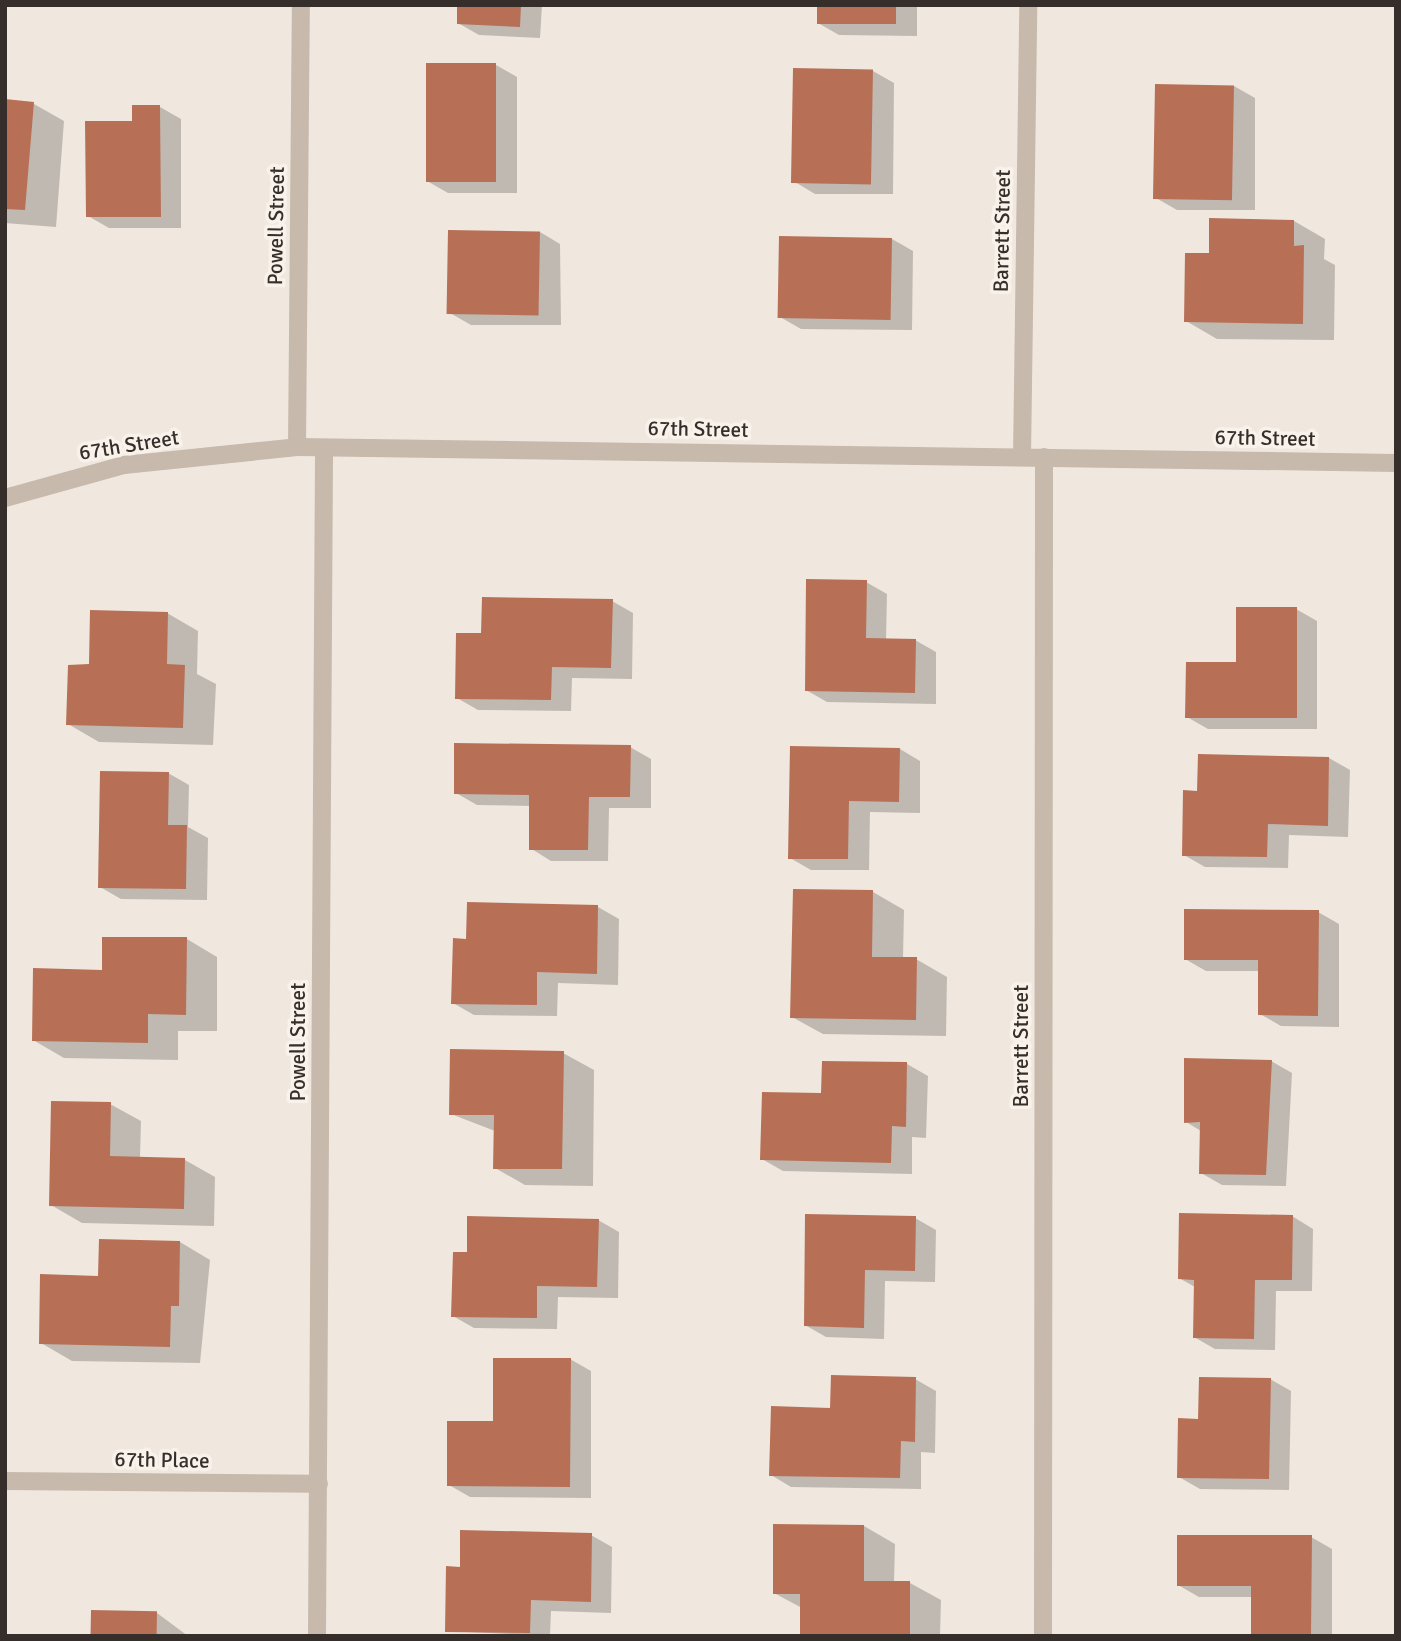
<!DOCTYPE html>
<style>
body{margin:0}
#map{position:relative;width:1401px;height:1641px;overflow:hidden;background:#f0e8df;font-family:Signika,sans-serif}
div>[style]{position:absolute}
.shadow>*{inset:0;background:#0003}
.building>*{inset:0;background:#b77056;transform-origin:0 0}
.minor>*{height:18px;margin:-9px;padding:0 9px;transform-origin:9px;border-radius:9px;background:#c7b9ac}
span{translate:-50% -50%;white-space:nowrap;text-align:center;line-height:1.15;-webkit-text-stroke:7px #f8f2eb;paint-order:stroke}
.street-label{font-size:21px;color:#362e2a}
.frame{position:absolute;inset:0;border:7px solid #362e2a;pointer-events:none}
</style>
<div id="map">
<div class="shadow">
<i style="clip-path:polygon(459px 5px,542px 5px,540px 38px,479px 35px,458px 23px)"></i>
<i style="clip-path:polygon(818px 5px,917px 5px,917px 36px,839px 35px,818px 23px)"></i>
<i style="clip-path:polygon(496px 65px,517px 77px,517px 193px,448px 193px,427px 181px)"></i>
<i style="clip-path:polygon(873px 71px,894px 83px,893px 194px,815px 194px,795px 182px)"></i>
<i style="clip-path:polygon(1234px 86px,1255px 98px,1255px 210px,1177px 210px,1156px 198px)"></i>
<i style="clip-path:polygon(5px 101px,34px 104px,64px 121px,56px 227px,5px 223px)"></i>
<i style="clip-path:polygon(134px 106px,160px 107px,181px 119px,181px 228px,109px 228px,88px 216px,134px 123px)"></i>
<i style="clip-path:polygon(1294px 221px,1325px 239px,1324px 259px,1335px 265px,1334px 340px,1217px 339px,1186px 321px,1211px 255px)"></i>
<i style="clip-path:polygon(540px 232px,560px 244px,561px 325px,471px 325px,450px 313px)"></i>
<i style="clip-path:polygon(892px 239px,913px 251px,912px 330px,801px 329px,780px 317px)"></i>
<i style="clip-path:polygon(866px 582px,887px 594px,886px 640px,915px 640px,936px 652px,936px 704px,827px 702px,806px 690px)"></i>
<i style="clip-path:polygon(612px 601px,633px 613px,632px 679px,572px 678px,571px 711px,478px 710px,457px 698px,483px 635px)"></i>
<i style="clip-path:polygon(1296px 609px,1317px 621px,1317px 729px,1208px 729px,1187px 717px)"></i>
<i style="clip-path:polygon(167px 613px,198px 631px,197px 674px,216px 684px,213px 745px,99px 742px,68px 724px,90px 666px)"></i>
<i style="clip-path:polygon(630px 747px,651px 759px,651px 808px,609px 808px,608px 861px,551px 861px,530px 848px,531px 806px,477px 805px,456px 793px)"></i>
<i style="clip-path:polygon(900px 749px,920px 761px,920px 813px,870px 812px,869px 870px,811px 870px,790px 858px)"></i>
<i style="clip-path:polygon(1329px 758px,1350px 770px,1348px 837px,1289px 835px,1288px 868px,1205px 867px,1184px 855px,1199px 792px)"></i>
<i style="clip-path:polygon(168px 773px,189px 785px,188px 827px,208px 838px,207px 900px,121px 899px,100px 887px)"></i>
<i style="clip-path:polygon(794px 891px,873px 892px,904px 910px,903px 959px,916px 959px,947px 977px,946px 1036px,823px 1034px,792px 1017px)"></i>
<i style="clip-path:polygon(598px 907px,619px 919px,618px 985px,558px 983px,557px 1016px,474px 1015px,453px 1003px,468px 940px)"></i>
<i style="clip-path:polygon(1318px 912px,1339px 924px,1339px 1027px,1281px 1026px,1260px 1014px,1260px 971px,1206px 971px,1185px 959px)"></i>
<i style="clip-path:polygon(187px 939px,217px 957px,217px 1031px,178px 1031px,178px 1060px,64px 1058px,33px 1040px,104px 972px)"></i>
<i style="clip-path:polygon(563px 1053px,594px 1070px,593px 1186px,525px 1185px,495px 1168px,495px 1131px,451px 1114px)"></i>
<i style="clip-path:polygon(1271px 1061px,1292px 1073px,1286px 1186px,1222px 1185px,1201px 1173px,1201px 1131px,1186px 1122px)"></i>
<i style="clip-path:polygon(907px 1064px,928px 1076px,926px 1138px,912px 1137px,912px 1174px,783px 1171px,762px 1159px,823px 1095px)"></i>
<i style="clip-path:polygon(110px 1104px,141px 1121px,140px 1158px,185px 1160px,215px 1177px,214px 1226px,82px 1223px,51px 1205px)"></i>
<i style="clip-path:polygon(1292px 1216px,1313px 1229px,1312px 1291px,1276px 1291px,1275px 1350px,1215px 1349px,1194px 1337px,1195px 1287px,1179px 1278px)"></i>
<i style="clip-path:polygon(915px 1218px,936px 1230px,935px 1282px,885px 1281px,884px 1339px,826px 1337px,805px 1325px)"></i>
<i style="clip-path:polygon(598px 1220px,619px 1232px,618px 1298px,558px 1297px,557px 1329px,474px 1328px,453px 1316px,468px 1254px)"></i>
<i style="clip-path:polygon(180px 1242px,210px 1260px,200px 1363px,72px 1361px,41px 1343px,100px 1277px)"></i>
<i style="clip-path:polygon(570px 1359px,591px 1371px,591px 1498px,470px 1497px,449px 1485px,494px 1423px)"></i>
<i style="clip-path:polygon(915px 1379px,936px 1391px,935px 1453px,921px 1452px,921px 1489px,791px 1487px,771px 1475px,832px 1410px)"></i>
<i style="clip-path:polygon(1270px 1379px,1291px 1391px,1289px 1490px,1200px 1489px,1179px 1477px,1200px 1421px)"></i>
<i style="clip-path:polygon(864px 1526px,895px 1544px,894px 1583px,910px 1583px,941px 1600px,940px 1636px,801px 1636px,802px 1608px,774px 1593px)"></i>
<i style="clip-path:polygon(591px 1535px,612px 1547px,611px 1613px,551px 1611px,550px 1636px,447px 1631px,461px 1569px)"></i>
<i style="clip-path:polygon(1311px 1537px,1332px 1549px,1332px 1636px,1253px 1636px,1253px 1597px,1199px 1597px,1178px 1585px)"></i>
<i style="clip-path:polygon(157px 1613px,188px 1636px,92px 1636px)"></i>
</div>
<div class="building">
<i style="clip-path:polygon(457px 5px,521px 5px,520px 27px,457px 24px)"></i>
<i style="left:817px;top:5px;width:79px;height:19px"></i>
<i style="left:426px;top:63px;width:70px;height:119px"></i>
<i style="left:793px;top:68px;width:80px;height:115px;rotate:1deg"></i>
<i style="left:1155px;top:84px;width:79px;height:115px;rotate:1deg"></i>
<i style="clip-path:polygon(5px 99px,34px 102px,25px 210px,5px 209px)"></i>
<i style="clip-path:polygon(132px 105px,160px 105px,161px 217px,86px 217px,85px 121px,132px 121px)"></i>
<i style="clip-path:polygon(1209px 218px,1294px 220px,1294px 246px,1304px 245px,1303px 324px,1184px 322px,1185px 253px,1209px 253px)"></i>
<i style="left:448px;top:230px;width:92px;height:84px;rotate:1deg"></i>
<i style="left:779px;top:236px;width:113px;height:82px;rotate:1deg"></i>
<i style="clip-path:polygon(806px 579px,867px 580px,866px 638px,916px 639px,915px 693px,805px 691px)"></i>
<i style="clip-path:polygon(482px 597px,613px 599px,611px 668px,552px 667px,551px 700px,455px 699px,456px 633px,481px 633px)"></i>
<i style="clip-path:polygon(1236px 607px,1297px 607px,1297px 718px,1185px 718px,1186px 662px,1236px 662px)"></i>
<i style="clip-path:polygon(90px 610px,168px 612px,167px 664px,185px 665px,183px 728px,66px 725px,68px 665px,89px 664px)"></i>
<i style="clip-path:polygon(454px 743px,631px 745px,630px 797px,589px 797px,588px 850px,529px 850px,529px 795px,454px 794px)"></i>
<i style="clip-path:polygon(790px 746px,900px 748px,899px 802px,849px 801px,848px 859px,788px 859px)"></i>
<i style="clip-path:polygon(1198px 754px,1329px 757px,1328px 826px,1268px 824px,1267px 857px,1182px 856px,1183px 790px,1197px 791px)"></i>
<i style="clip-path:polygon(100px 771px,169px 772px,168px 825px,187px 825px,186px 889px,98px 888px)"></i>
<i style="clip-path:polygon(793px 889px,873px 890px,872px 957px,917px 957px,916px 1020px,790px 1018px)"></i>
<i style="clip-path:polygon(467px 902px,598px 905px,597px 974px,537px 972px,537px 1005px,451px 1004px,453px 938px,466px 939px)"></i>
<i style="clip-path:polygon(1184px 909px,1319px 910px,1318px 1016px,1258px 1015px,1258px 960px,1184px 960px)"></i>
<i style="clip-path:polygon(102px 937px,187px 937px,186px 1015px,148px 1014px,148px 1043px,32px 1041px,33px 968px,102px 970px)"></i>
<i style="clip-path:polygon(450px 1049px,564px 1051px,562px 1169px,493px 1169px,494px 1115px,449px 1115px)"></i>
<i style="clip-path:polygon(1184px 1058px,1272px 1060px,1266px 1175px,1199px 1174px,1200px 1122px,1184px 1123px)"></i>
<i style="clip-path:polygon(822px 1061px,907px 1062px,906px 1127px,892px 1126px,891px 1163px,760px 1160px,762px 1092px,821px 1093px)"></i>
<i style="clip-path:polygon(51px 1101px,111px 1102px,110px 1156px,185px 1158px,184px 1209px,49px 1206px)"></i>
<i style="clip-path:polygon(1179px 1213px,1293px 1215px,1292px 1280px,1255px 1280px,1254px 1339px,1193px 1338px,1194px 1280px,1178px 1279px)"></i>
<i style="clip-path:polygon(805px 1214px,916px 1216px,915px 1271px,865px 1270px,864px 1328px,804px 1326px)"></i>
<i style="clip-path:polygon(467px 1216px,599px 1219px,597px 1287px,537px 1286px,537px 1318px,451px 1317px,453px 1252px,467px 1252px)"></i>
<i style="clip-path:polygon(99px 1239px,180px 1241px,179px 1306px,171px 1306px,170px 1347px,39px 1344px,40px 1274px,98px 1276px)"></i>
<i style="clip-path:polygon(493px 1358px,571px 1358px,570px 1487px,447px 1486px,447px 1421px,493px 1421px)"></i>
<i style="clip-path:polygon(831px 1375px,916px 1377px,915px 1442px,901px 1441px,900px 1478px,769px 1476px,771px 1406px,830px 1408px)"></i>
<i style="clip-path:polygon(1199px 1377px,1271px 1378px,1269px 1479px,1177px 1478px,1178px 1418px,1198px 1419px)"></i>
<i style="clip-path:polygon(773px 1524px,864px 1525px,864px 1581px,910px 1581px,910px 1636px,800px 1636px,800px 1594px,773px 1594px)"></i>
<i style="clip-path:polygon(460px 1530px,592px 1533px,591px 1602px,531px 1600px,530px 1633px,445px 1632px,446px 1566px,460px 1567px)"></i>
<i style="clip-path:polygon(1177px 1535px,1312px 1535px,1311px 1636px,1251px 1636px,1251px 1586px,1177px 1586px)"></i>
<i style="left:91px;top:1610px;width:66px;height:26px;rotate:1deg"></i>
</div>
<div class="minor">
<i style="left:297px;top:447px;width:442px;rotate:-89.5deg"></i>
<i style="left:1022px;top:457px;width:452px;rotate:-89.2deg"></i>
<i style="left:5px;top:498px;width:123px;rotate:-15.5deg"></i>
<i style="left:124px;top:465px;width:174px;rotate:-5.9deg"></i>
<i style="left:297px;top:447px;width:1099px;rotate:0.83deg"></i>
<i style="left:5px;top:1481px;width:314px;rotate:0.5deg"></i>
<i style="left:317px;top:1636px;width:1188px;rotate:-89.66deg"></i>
<i style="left:1043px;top:1636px;width:1179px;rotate:-89.95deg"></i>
</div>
<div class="street-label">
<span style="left:276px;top:226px;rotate:-89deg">Powell Street</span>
<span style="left:1002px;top:231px;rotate:-89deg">Barrett Street</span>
<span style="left:698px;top:429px;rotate:1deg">67th Street</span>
<span style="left:1265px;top:438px;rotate:1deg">67th Street</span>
<span style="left:129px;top:445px;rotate:-9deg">67th Street</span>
<span style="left:298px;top:1042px;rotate:-90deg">Powell Street</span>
<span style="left:1021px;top:1046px;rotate:-90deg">Barrett Street</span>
<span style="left:162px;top:1460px;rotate:1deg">67th Place</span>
</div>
<div class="frame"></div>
</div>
